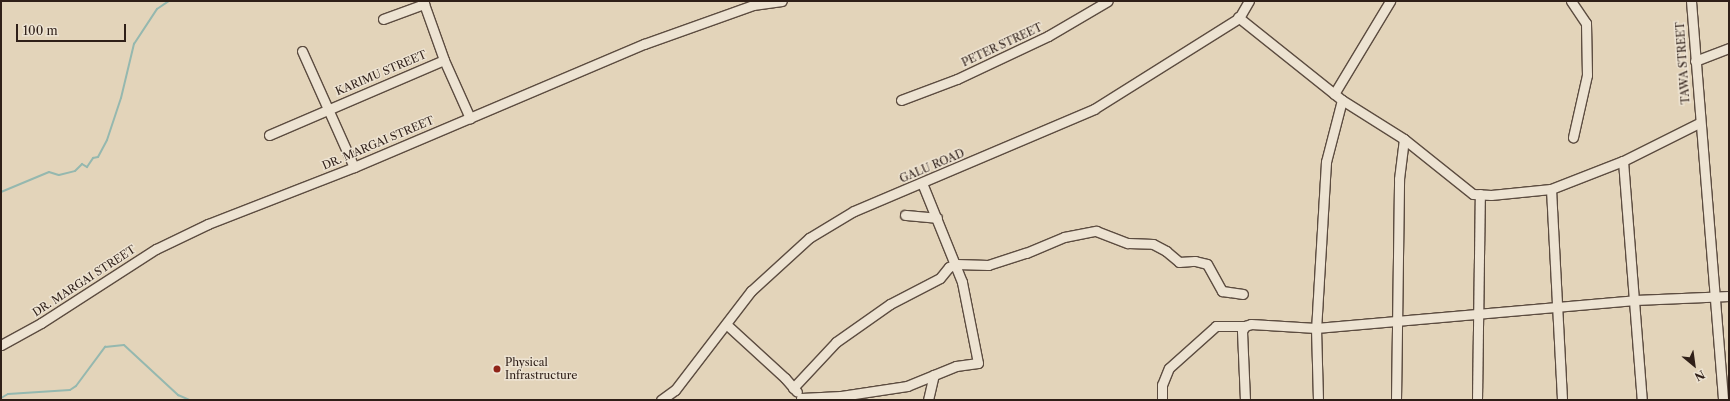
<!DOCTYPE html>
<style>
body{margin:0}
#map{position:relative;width:1730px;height:401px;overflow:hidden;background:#e3d4ba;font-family:"Libre Caslon Text",serif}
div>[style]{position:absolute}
.stream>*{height:2px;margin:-1px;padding:0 1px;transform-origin:1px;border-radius:1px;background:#95b8af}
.roads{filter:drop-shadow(1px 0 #5c4c40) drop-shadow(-1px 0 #5c4c40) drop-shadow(0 1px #5c4c40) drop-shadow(0 -1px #5c4c40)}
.minor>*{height:9px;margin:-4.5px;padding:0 4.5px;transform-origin:4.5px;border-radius:4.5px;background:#ede3d2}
.dots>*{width:11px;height:11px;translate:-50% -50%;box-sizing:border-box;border:2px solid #ede3d2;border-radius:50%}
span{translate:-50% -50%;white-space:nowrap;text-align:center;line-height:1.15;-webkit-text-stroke:3px #ede3d2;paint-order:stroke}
.street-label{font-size:11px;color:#2f1f18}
.poi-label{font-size:11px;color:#2f1f18}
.left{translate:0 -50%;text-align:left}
.frame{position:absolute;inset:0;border:2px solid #2f1f18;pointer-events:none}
.north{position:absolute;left:1674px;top:345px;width:40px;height:40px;-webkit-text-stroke:3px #ede3d2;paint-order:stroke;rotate:151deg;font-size:11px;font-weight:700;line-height:16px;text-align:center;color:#2f1f18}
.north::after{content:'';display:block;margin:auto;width:14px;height:18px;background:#2f1f18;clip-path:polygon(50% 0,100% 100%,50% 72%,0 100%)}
.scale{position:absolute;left:16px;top:24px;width:110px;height:18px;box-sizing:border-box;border:2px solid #2f1f18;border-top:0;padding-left:5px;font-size:12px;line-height:14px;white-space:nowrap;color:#2f1f18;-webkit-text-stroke:3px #ede3d2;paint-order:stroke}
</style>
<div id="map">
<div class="stream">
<i style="left:1px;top:192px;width:52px;rotate:-22.6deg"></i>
<i style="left:49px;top:172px;width:10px;rotate:17deg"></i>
<i style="left:59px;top:175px;width:16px;rotate:-14deg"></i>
<i style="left:75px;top:171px;width:10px;rotate:-45deg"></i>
<i style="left:82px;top:164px;width:6px;rotate:31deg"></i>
<i style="left:87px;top:167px;width:11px;rotate:-56deg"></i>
<i style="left:93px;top:158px;width:5px;rotate:-11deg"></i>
<i style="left:98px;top:157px;width:19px;rotate:-62deg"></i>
<i style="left:107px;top:140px;width:44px;rotate:-71.6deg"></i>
<i style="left:121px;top:98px;width:56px;rotate:-76.5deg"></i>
<i style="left:134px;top:44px;width:42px;rotate:-56.7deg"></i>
<i style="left:157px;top:9px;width:14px;rotate:-34deg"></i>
<i style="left:1px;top:398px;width:8px;rotate:-30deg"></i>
<i style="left:8px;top:394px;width:62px;rotate:-3.7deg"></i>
<i style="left:70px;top:390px;width:7px;rotate:-34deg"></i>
<i style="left:76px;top:386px;width:49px;rotate:-53.4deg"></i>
<i style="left:105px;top:347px;width:19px;rotate:-6deg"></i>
<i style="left:124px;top:345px;width:74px;rotate:42.8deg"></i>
<i style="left:178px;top:395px;width:13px;rotate:23deg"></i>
</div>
<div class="roads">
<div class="minor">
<i style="left:423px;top:1px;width:63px;rotate:70.4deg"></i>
<i style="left:1571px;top:1px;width:27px;rotate:56deg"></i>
<i style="left:1586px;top:23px;width:52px;rotate:88.9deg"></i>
<i style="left:1587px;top:75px;width:64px;rotate:102.7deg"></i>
<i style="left:1691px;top:1px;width:400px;rotate:85.4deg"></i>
<i style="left:1238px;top:17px;width:133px;rotate:38.6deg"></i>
<i style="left:1342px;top:100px;width:73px;rotate:32.2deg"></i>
<i style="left:1404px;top:139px;width:88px;rotate:38.6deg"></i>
<i style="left:1473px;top:194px;width:18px;rotate:3deg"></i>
<i style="left:1491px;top:195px;width:60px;rotate:-5.7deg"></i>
<i style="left:1551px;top:189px;width:77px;rotate:-21.3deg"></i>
<i style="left:1623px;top:161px;width:85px;rotate:-26.6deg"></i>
<i style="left:383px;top:19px;width:44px;rotate:-20.1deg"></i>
<i style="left:302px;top:51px;width:127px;rotate:65.9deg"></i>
<i style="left:1695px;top:61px;width:36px;rotate:-21deg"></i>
<i style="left:1334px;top:94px;width:109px;rotate:-58.9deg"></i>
<i style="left:901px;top:100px;width:60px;rotate:-20.6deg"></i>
<i style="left:957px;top:79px;width:101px;rotate:-25.3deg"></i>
<i style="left:1048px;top:36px;width:69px;rotate:-30.3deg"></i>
<i style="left:1342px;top:100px;width:64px;rotate:104.5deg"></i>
<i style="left:1326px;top:162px;width:166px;rotate:93.4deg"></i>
<i style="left:1316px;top:328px;width:320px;rotate:-5deg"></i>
<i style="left:1635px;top:300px;width:94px;rotate:-2.4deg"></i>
<i style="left:269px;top:135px;width:190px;rotate:-23.2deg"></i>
<i style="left:444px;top:60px;width:64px;rotate:65.9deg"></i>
<i style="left:1623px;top:161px;width:240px;rotate:85.5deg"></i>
<i style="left:1551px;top:189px;width:211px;rotate:87deg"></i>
<i style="left:905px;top:215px;width:32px;rotate:5deg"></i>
<i style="left:726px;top:324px;width:80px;rotate:42.5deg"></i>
<i style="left:785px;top:378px;width:18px;rotate:49deg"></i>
<i style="left:1px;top:345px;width:46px;rotate:-28.8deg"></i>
<i style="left:41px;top:323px;width:137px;rotate:-32.8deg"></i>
<i style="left:156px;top:249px;width:58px;rotate:-25.7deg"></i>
<i style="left:208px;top:224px;width:157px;rotate:-21.3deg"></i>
<i style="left:354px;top:167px;width:315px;rotate:-23deg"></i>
<i style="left:644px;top:44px;width:116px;rotate:-19.7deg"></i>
<i style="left:753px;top:5px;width:29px;rotate:-8deg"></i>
<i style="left:793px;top:388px;width:63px;rotate:-46.9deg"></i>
<i style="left:836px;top:342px;width:66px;rotate:-35.1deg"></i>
<i style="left:890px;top:304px;width:56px;rotate:-27.5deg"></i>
<i style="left:940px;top:278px;width:14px;rotate:-51deg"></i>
<i style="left:949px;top:267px;width:8px;rotate:-23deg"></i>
<i style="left:956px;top:264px;width:32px;rotate:2deg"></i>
<i style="left:988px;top:265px;width:40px;rotate:-18deg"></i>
<i style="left:1026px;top:253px;width:41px;rotate:-22.8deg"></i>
<i style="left:1064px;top:237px;width:33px;rotate:-11deg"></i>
<i style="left:1096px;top:231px;width:34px;rotate:21deg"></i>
<i style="left:1128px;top:243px;width:25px;rotate:2deg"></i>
<i style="left:1153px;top:244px;width:15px;rotate:28deg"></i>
<i style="left:1166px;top:251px;width:17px;rotate:40deg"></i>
<i style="left:1179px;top:262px;width:16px;rotate:-4deg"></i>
<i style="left:1195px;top:261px;width:12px;rotate:14deg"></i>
<i style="left:1207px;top:264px;width:31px;rotate:61deg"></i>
<i style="left:1222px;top:291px;width:21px;rotate:8deg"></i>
<i style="left:801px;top:398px;width:40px;rotate:-2.9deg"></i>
<i style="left:841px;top:396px;width:67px;rotate:-8.6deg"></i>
<i style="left:907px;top:386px;width:53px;rotate:-22.2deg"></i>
<i style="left:956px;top:366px;width:22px;rotate:-8deg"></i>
<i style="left:978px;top:363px;width:83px;rotate:-101.2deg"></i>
<i style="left:962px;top:282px;width:107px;rotate:-112deg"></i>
<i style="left:661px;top:400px;width:17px;rotate:-36deg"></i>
<i style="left:675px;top:390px;width:125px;rotate:-52.5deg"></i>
<i style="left:751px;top:291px;width:79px;rotate:-42.4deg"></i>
<i style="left:809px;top:238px;width:52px;rotate:-31deg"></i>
<i style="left:854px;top:211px;width:261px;rotate:-23deg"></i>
<i style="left:1094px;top:109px;width:171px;rotate:-32.1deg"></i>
<i style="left:1239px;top:18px;width:20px;rotate:-60deg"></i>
<i style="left:928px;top:400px;width:26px;rotate:-77deg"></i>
<i style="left:1162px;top:400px;width:15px;rotate:-90deg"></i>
<i style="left:1162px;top:385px;width:18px;rotate:-68deg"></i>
<i style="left:1169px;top:368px;width:63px;rotate:-41.8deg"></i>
<i style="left:1216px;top:326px;width:29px"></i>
<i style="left:1245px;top:400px;width:69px;rotate:-92.5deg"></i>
<i style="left:1242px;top:331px;width:6px;rotate:-59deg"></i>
<i style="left:1245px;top:326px;width:6px;rotate:-18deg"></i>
<i style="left:1251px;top:324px;width:65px;rotate:3.5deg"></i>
<i style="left:1316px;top:328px;width:72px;rotate:88.4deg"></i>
<i style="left:1396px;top:400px;width:221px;rotate:-89.2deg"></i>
<i style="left:1399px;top:179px;width:40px;rotate:-82.9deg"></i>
<i style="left:1477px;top:400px;width:206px;rotate:-89.2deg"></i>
</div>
</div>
<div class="dots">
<i style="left:497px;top:369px;background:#8f2418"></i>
</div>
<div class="street-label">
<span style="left:1002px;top:45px;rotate:-25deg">PETER STREET</span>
<span style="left:1683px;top:63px;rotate:-94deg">TAWA STREET</span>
<span style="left:381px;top:73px;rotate:-23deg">KARIMU STREET</span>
<span style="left:378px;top:143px;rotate:-23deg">DR. MARGAI STREET</span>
<span style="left:932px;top:166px;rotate:-23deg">GALU ROAD</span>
<span style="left:84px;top:281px;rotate:-33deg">DR. MARGAI STREET</span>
</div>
<div class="poi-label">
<span class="left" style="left:505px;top:369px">Physical<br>Infrastructure</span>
</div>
<div class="frame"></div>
<div class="north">N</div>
<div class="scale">100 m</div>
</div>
